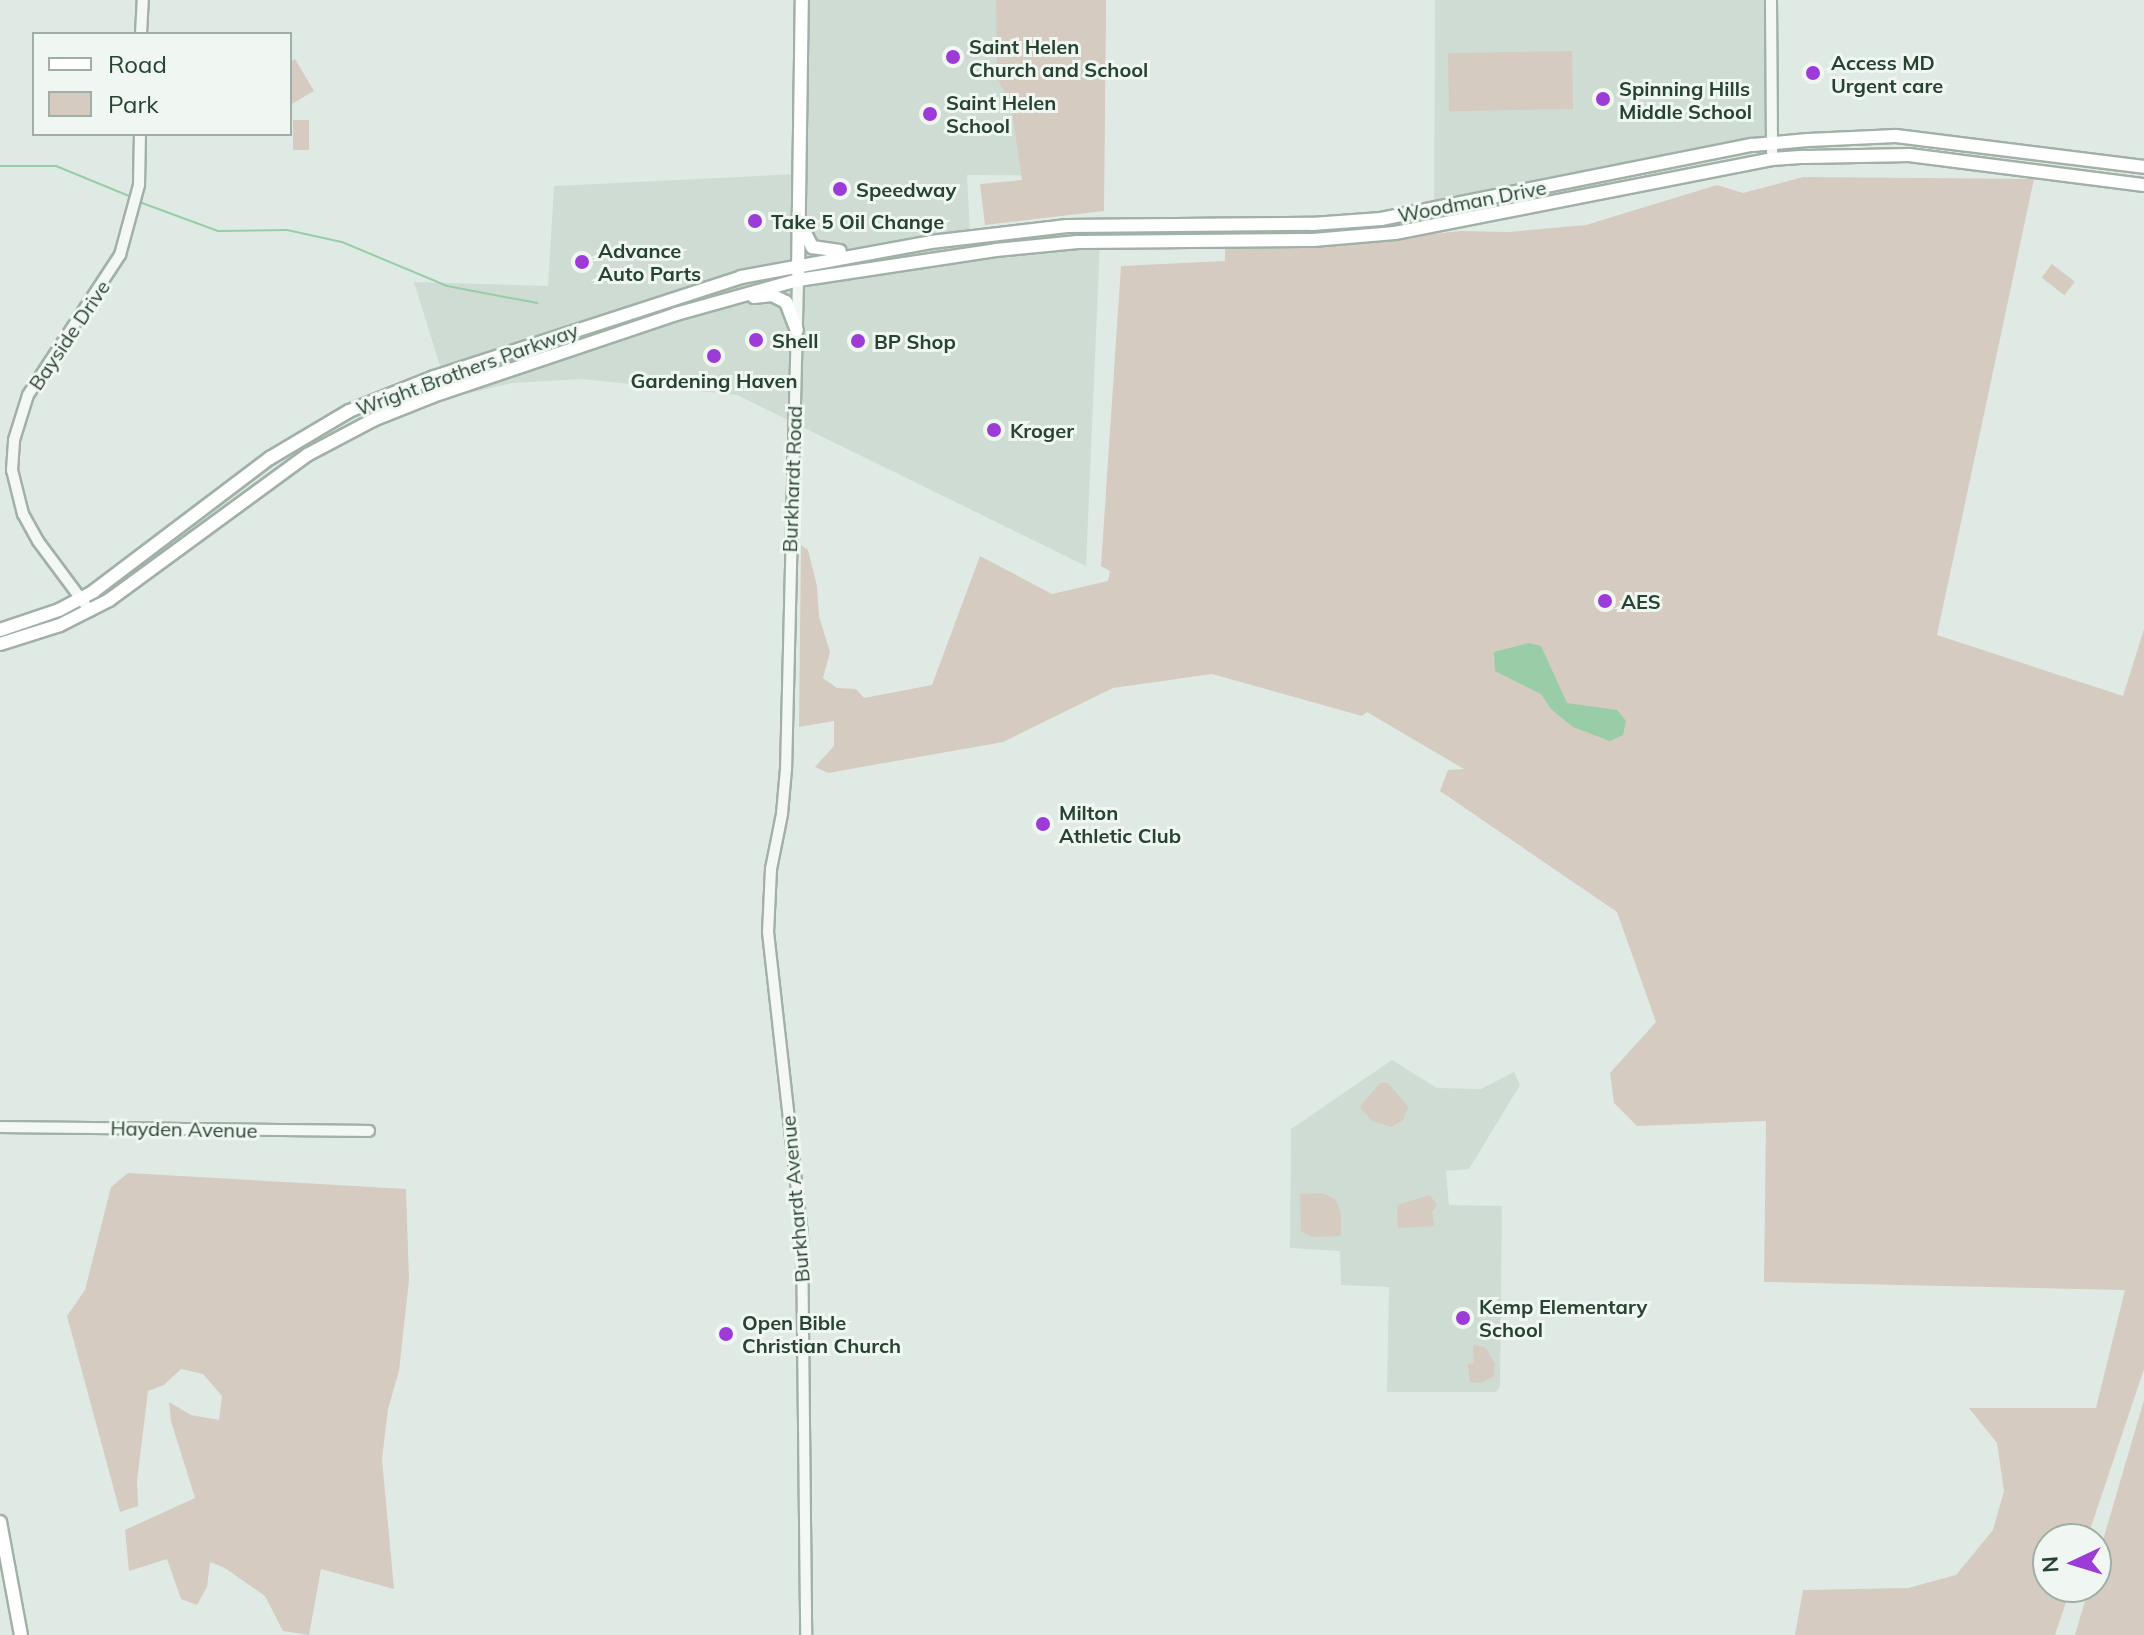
<!DOCTYPE html>
<style>
body{margin:0}
#map{position:relative;width:2144px;height:1635px;overflow:hidden;background:#e0eae4;font-family:Mulish,sans-serif}
div>[style]{position:absolute}
.built>*{inset:0;background:#cedcd3}
.green>*{inset:0;background:#d5cbc0;transform-origin:0 0}
.water>*{inset:0;background:#98cda7}
.stream>*{height:2px;margin:-1px;padding:0 1px;transform-origin:1px;border-radius:1px;background:#98cda7}
.roads{filter:drop-shadow(2px 0 #a1b1a7) drop-shadow(-2px 0 #a1b1a7) drop-shadow(0 2px #a1b1a7) drop-shadow(0 -2px #a1b1a7)}
.minor>*{height:10px;margin:-5px;padding:0 5px;transform-origin:5px;border-radius:5px;background:#f3f8f5}
.major>*{height:12px;margin:-6px;padding:0 6px;transform-origin:6px;border-radius:6px;background:#fff}
.dots>*{width:22px;height:22px;translate:-50% -50%;box-sizing:border-box;border:4px solid #f0f7f2;border-radius:50%}
span{translate:-50% -50%;white-space:nowrap;text-align:center;line-height:1.15;-webkit-text-stroke:6px #f0f7f2;paint-order:stroke}
.poi-label{font-size:20px;color:#274332;font-weight:700}
.left{translate:0 -50%;text-align:left}
.street-label{font-size:20px;color:#274332}
.legend{position:absolute;left:32px;top:32px;width:260px;height:104px;box-sizing:border-box;background:#f0f7f2;border:2px solid #a0afa5;margin:0;padding:10px 14px;list-style:none;font-size:24px;color:#274332}
.legend li{display:flex;align-items:center;gap:16px;height:40px}
.legend b{width:40px;border:2px solid #a0afa5}
.north{position:absolute;left:2032px;top:1523px;width:80px;height:80px;box-sizing:border-box;background:#f0f7f2;border:2px solid #a0afa5;border-radius:50%;rotate:266deg;font-size:22px;font-weight:700;line-height:32px;text-align:center;color:#274332}
.north::after{content:'';display:block;margin:auto;width:28px;height:36px;background:#9d3bd9;clip-path:polygon(50% 0,100% 100%,50% 72%,0 100%)}
</style>
<div id="map">
<div class="built">
<i style="clip-path:polygon(802px 0,1106px 0,1104px 176px,967px 175px,971px 253px,1100px 241px,1086px 566px,737px 395px,582px 379px,512px 383px,457px 396px,439px 363px,414px 282px,548px 286px,554px 186px,799px 174px)"></i>
<i style="clip-path:polygon(1435px 0,1771px 0,1770px 143px,1434px 209px)"></i>
<i style="clip-path:polygon(1392px 1060px,1437px 1088px,1481px 1089px,1514px 1072px,1520px 1085px,1469px 1169px,1446px 1171px,1449px 1205px,1502px 1206px,1500px 1387px,1496px 1392px,1387px 1392px,1389px 1287px,1341px 1285px,1340px 1251px,1290px 1248px,1291px 1129px)"></i>
</div>
<div class="green">
<i style="clip-path:polygon(996px 0,1106px 0,1104px 211px,985px 225px,980px 184px,1022px 180px,1011px 104px,997px 78px)"></i>
<i style="left:1572px;top:51px;width:58px;height:124px;rotate:89deg"></i>
<i style="clip-path:polygon(295px 59px,314px 91px,290px 105px,290px 62px)"></i>
<i style="left:293px;top:120px;width:16px;height:30px"></i>
<i style="clip-path:polygon(1803px 177px,2034px 179px,1937px 635px,2123px 696px,2144px 629px,2144px 1369px,2087px 1539px,2048px 1539px,2048px 1587px,2071px 1587px,2055px 1635px,1795px 1635px,1803px 1590px,1908px 1588px,1956px 1575px,1993px 1530px,2004px 1491px,1997px 1443px,1969px 1408px,2096px 1408px,2125px 1290px,1764px 1282px,1766px 1121px,1637px 1126px,1614px 1103px,1610px 1073px,1656px 1022px,1617px 912px,1440px 791px,1448px 770px,1464px 769px,1367px 712px,1362px 716px,1212px 674px,1113px 688px,1003px 742px,828px 773px,815px 767px,834px 746px,834px 721px,799px 727px,801px 545px,808px 550px,817px 586px,819px 616px,830px 652px,823px 678px,837px 688px,856px 689px,864px 698px,932px 685px,980px 556px,1052px 594px,1108px 581px,1110px 571px,1101px 566px,1121px 266px,1225px 261px,1225px 248px,1323px 247px,1460px 231px,1508px 232px,1586px 225px,1717px 185px,1743px 193px)"></i>
<i style="left:2052px;top:264px;width:29px;height:17px;rotate:38deg"></i>
<i style="clip-path:polygon(1380px 1083px,1388px 1083px,1408px 1107px,1403px 1120px,1392px 1127px,1372px 1121px,1360px 1107px)"></i>
<i style="clip-path:polygon(128px 1173px,406px 1189px,409px 1280px,399px 1371px,388px 1409px,382px 1459px,394px 1589px,321px 1569px,309px 1635px,283px 1631px,265px 1596px,225px 1568px,210px 1562px,207px 1587px,197px 1605px,181px 1599px,167px 1559px,129px 1571px,125px 1530px,195px 1498px,171px 1421px,169px 1402px,191px 1415px,219px 1420px,222px 1396px,203px 1374px,181px 1369px,164px 1385px,148px 1391px,137px 1481px,138px 1506px,120px 1512px,67px 1316px,85px 1290px,111px 1187px)"></i>
<i style="clip-path:polygon(1322px 1193px,1335px 1199px,1341px 1213px,1341px 1236px,1312px 1237px,1301px 1231px,1300px 1194px)"></i>
<i style="clip-path:polygon(1430px 1195px,1437px 1205px,1432px 1212px,1434px 1226px,1398px 1228px,1397px 1205px)"></i>
<i style="clip-path:polygon(1473px 1345px,1485px 1347px,1495px 1364px,1494px 1376px,1481px 1383px,1470px 1382px,1468px 1364px,1474px 1363px)"></i>
<i style="clip-path:polygon(2144px 1400px,2144px 1635px,2075px 1635px,2089px 1587px,2096px 1587px,2096px 1564px)"></i>
</div>
<div class="water">
<i style="clip-path:polygon(1529px 643px,1541px 646px,1567px 703px,1617px 710px,1626px 721px,1623px 735px,1610px 741px,1573px 727px,1551px 709px,1541px 694px,1495px 671px,1494px 652px)"></i>
</div>
<div class="stream">
<i style="left:0;top:166px;width:56px"></i>
<i style="left:56px;top:166px;width:79px;rotate:22.3deg"></i>
<i style="left:142px;top:203px;width:81px;rotate:20.2deg"></i>
<i style="left:218px;top:231px;width:69px;rotate:-0.8deg"></i>
<i style="left:287px;top:230px;width:56px;rotate:12.3deg"></i>
<i style="left:342px;top:242px;width:114px;rotate:22.7deg"></i>
<i style="left:447px;top:286px;width:92px;rotate:10.7deg"></i>
</div>
<div class="roads">
<div class="minor">
<i style="left:1771px;top:0;width:159px;rotate:89.6deg"></i>
<i style="left:141px;top:34px;width:34px;rotate:-87deg"></i>
<i style="left:798px;top:280px;width:489px;rotate:91.4deg"></i>
<i style="left:786px;top:769px;width:45px;rotate:95.1deg"></i>
<i style="left:782px;top:814px;width:56px;rotate:101.3deg"></i>
<i style="left:771px;top:869px;width:63px;rotate:92.7deg"></i>
<i style="left:768px;top:932px;width:303px;rotate:83.6deg"></i>
<i style="left:802px;top:1233px;width:402px;rotate:89.4deg"></i>
<i style="left:90px;top:611px;width:87px;rotate:-126.6deg"></i>
<i style="left:38px;top:541px;width:31px;rotate:-119deg"></i>
<i style="left:23px;top:514px;width:45px;rotate:-104deg"></i>
<i style="left:12px;top:470px;width:30px;rotate:-86deg"></i>
<i style="left:14px;top:440px;width:47px;rotate:-72.7deg"></i>
<i style="left:28px;top:395px;width:168px;rotate:-56.7deg"></i>
<i style="left:120px;top:255px;width:73px;rotate:-74.8deg"></i>
<i style="left:139px;top:185px;width:51px;rotate:-88.9deg"></i>
<i style="left:0;top:1127px;width:369px;rotate:0.6deg"></i>
</div>
<div class="major">
<i style="left:801px;top:225px;width:25px;rotate:63deg"></i>
<i style="left:812px;top:247px;width:28px;rotate:8deg"></i>
<i style="left:798px;top:273px;width:273px;rotate:-89.2deg"></i>
<i style="left:754px;top:297px;width:18px;rotate:-6deg"></i>
<i style="left:772px;top:295px;width:16px;rotate:27deg"></i>
<i style="left:786px;top:302px;width:30px;rotate:69deg"></i>
<i style="left:0;top:630px;width:62px;rotate:-18.7deg"></i>
<i style="left:59px;top:610px;width:40px;rotate:-28deg"></i>
<i style="left:94px;top:591px;width:221px;rotate:-37.1deg"></i>
<i style="left:270px;top:458px;width:92px;rotate:-30.7deg"></i>
<i style="left:349px;top:411px;width:92px;rotate:-21.8deg"></i>
<i style="left:434px;top:377px;width:323px;rotate:-18deg"></i>
<i style="left:741px;top:277px;width:193px;rotate:-10.4deg"></i>
<i style="left:931px;top:242px;width:137px;rotate:-6.7deg"></i>
<i style="left:1067px;top:226px;width:245px;rotate:-0.5deg"></i>
<i style="left:1312px;top:224px;width:69px;rotate:-4.1deg"></i>
<i style="left:1381px;top:219px;width:379px;rotate:-11.3deg"></i>
<i style="left:1753px;top:145px;width:55px;rotate:-5.2deg"></i>
<i style="left:1808px;top:140px;width:88px;rotate:-2.6deg"></i>
<i style="left:1896px;top:136px;width:250px;rotate:7.1deg"></i>
<i style="left:0;top:644px;width:63px;rotate:-17.6deg"></i>
<i style="left:60px;top:625px;width:55px;rotate:-27deg"></i>
<i style="left:109px;top:600px;width:245px;rotate:-36.2deg"></i>
<i style="left:307px;top:455px;width:75px;rotate:-27.9deg"></i>
<i style="left:373px;top:420px;width:65px;rotate:-21.8deg"></i>
<i style="left:433px;top:396px;width:256px;rotate:-18.6deg"></i>
<i style="left:676px;top:314px;width:127px;rotate:-15.6deg"></i>
<i style="left:798px;top:280px;width:200px;rotate:-8.6deg"></i>
<i style="left:996px;top:250px;width:82px;rotate:-5.6deg"></i>
<i style="left:1078px;top:242px;width:235px;rotate:-0.5deg"></i>
<i style="left:1313px;top:240px;width:82px;rotate:-4.9deg"></i>
<i style="left:1395px;top:233px;width:384px;rotate:-11.1deg"></i>
<i style="left:1772px;top:159px;width:32px;rotate:-4deg"></i>
<i style="left:1804px;top:157px;width:105px;rotate:-1.1deg"></i>
<i style="left:1909px;top:155px;width:237px;rotate:7.3deg"></i>
<i style="left:0;top:1522px;width:115px;rotate:79.5deg"></i>
</div>
</div>
<div class="dots">
<i style="left:953px;top:57px;background:#9d3bd9"></i>
<i style="left:1813px;top:73px;background:#9d3bd9"></i>
<i style="left:1603px;top:99px;background:#9d3bd9"></i>
<i style="left:930px;top:114px;background:#9d3bd9"></i>
<i style="left:840px;top:189px;background:#9d3bd9"></i>
<i style="left:755px;top:221px;background:#9d3bd9"></i>
<i style="left:582px;top:262px;background:#9d3bd9"></i>
<i style="left:756px;top:340px;background:#9d3bd9"></i>
<i style="left:858px;top:341px;background:#9d3bd9"></i>
<i style="left:714px;top:356px;background:#9d3bd9"></i>
<i style="left:994px;top:430px;background:#9d3bd9"></i>
<i style="left:1605px;top:601px;background:#9d3bd9"></i>
<i style="left:1043px;top:824px;background:#9d3bd9"></i>
<i style="left:1463px;top:1318px;background:#9d3bd9"></i>
<i style="left:726px;top:1334px;background:#9d3bd9"></i>
</div>
<div class="poi-label">
<span class="left" style="left:969px;top:58px">Saint Helen<br>Church and School</span>
<span class="left" style="left:1831px;top:74px">Access MD<br>Urgent care</span>
<span class="left" style="left:1619px;top:100px">Spinning Hills<br>Middle School</span>
<span class="left" style="left:946px;top:114px">Saint Helen<br>School</span>
<span class="left" style="left:856px;top:189px">Speedway</span>
<span class="left" style="left:771px;top:221px">Take 5 Oil Change</span>
<span class="left" style="left:598px;top:262px">Advance<br>Auto Parts</span>
<span class="left" style="left:772px;top:340px">Shell</span>
<span class="left" style="left:874px;top:341px">BP Shop</span>
<span style="left:714px;top:380px">Gardening Haven</span>
<span class="left" style="left:1010px;top:430px">Kroger</span>
<span class="left" style="left:1621px;top:601px">AES</span>
<span class="left" style="left:1059px;top:824px">Milton<br>Athletic Club</span>
<span class="left" style="left:1479px;top:1318px">Kemp Elementary<br>School</span>
<span class="left" style="left:742px;top:1334px">Open Bible<br>Christian Church</span>
</div>
<div class="street-label">
<span style="left:1472px;top:201px;rotate:-11deg">Woodman Drive</span>
<span style="left:69px;top:335px;rotate:-56deg">Bayside Drive</span>
<span style="left:467px;top:369px;rotate:-20deg">Wright Brothers Parkway</span>
<span style="left:792px;top:479px;rotate:-88deg">Burkhardt Road</span>
<span style="left:184px;top:1129px;rotate:1deg">Hayden Avenue</span>
<span style="left:795px;top:1199px;rotate:-95deg">Burkhardt Avenue</span>
</div>
<ul class="legend">
<li><b style="height:10px;background:#fff"></b>Road</li>
<li><b style="height:22px;background:#d5cbc0"></b>Park</li>
</ul>
<div class="north">N</div>
</div>
